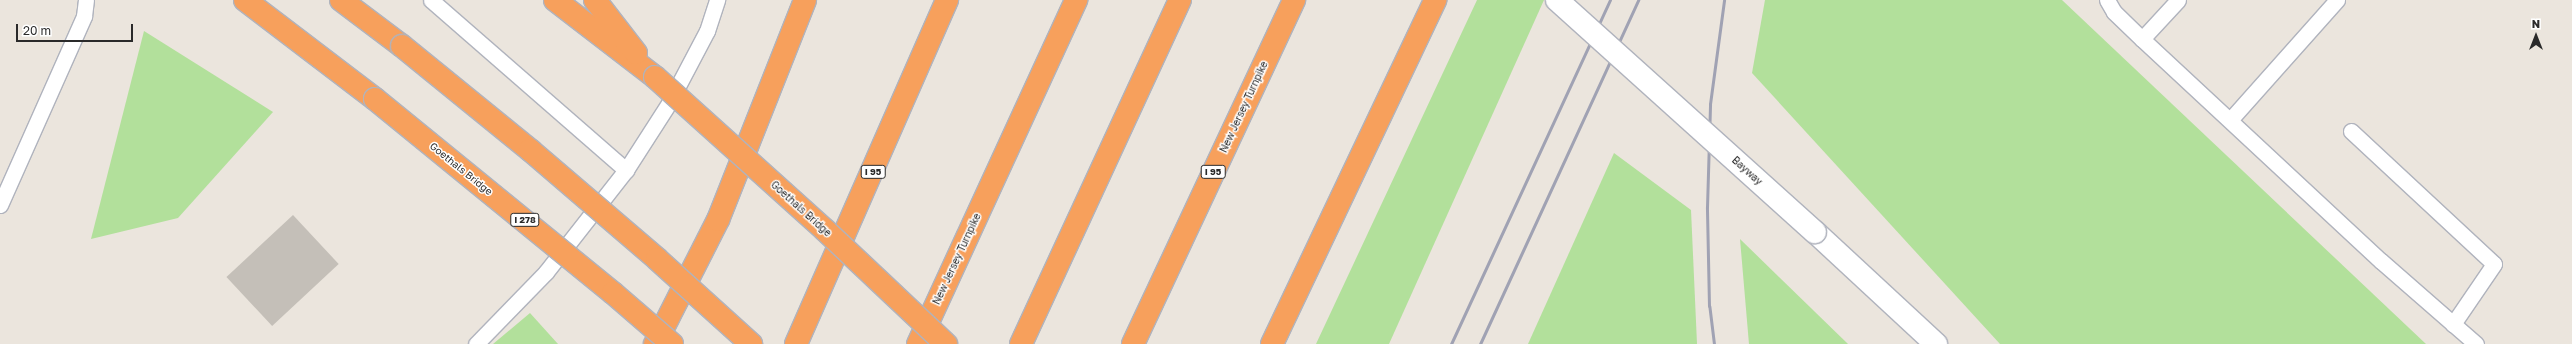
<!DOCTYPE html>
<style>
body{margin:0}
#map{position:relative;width:2572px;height:344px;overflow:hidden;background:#ebe5dd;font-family:"Golos Text",sans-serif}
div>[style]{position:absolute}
.green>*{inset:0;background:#b2e09b}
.building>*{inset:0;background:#c4bfb8;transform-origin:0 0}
.roads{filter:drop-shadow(1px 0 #b0b3bd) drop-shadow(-1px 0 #b0b3bd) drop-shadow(0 1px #b0b3bd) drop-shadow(0 -1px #b0b3bd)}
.lane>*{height:15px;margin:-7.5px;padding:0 7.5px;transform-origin:7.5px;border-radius:7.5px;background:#fff}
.secondary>*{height:22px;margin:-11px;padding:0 11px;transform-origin:11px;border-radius:11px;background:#fff}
.highway>*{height:22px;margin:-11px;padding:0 11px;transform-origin:11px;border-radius:11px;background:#f7a05c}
.rail>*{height:3px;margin:-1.5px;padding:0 1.5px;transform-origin:1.5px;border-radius:1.5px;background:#a0a2b3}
.bridges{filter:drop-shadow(1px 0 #b0b3bd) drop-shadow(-1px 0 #b0b3bd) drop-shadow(0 1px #b0b3bd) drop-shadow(0 -1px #b0b3bd)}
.secondary-bridge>*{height:22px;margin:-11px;padding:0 11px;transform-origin:11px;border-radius:11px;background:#fff}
.highway-bridge>*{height:22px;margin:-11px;padding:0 11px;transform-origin:11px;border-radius:11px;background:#f7a05c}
span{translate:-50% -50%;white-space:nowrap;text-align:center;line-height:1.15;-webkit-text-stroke:3px #fff;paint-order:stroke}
.shield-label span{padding:1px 3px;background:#fff;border:1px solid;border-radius:3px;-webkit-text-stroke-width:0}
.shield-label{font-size:9px;color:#2a2a2a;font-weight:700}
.street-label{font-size:10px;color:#2a2a2a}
.north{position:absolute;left:2516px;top:16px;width:40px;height:40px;-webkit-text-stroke:3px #fff;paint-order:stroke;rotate:0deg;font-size:11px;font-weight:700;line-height:16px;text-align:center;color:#2a2a2a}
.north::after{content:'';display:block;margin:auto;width:14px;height:18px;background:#2a2a2a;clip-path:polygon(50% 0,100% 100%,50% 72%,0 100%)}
.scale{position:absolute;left:16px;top:24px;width:117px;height:18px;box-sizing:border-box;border:2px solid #2a2a2a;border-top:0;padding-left:5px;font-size:12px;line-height:14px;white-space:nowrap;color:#2a2a2a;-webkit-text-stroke:3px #fff;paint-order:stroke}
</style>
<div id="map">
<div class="green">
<i style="clip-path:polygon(1477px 0,1544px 0,1389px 344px,1316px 344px)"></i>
<i style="clip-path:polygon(1765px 0,2062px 0,2426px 344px,2000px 344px,1752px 73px)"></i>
<i style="clip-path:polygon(144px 31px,273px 112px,178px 218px,91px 239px)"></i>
<i style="clip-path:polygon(1614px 153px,1691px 210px,1697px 344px,1528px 344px)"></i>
<i style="clip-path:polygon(1740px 239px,1848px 344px,1749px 344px)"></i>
<i style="clip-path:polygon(530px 313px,558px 344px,493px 344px)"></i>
</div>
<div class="building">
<i style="left:293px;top:215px;width:67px;height:91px;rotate:47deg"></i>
</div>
<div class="roads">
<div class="lane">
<i style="left:431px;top:0;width:259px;rotate:41.1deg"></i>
<i style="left:2107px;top:0;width:14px;rotate:60deg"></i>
<i style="left:2114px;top:12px;width:39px;rotate:44deg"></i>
<i style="left:2142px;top:39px;width:326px;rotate:42.9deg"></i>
<i style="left:2381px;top:261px;width:126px;rotate:41.1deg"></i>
<i style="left:2142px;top:39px;width:53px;rotate:-47.3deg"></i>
<i style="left:2230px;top:120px;width:161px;rotate:-48.3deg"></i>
<i style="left:2351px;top:131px;width:195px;rotate:42.9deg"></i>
<i style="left:2494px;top:264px;width:73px;rotate:124.3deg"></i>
<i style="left:0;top:205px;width:207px;rotate:-66deg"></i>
<i style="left:84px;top:16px;width:16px;rotate:-83deg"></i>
<i style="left:476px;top:344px;width:100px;rotate:-45.8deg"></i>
<i style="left:546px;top:272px;width:130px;rotate:-51.9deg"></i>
<i style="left:626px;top:170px;width:80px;rotate:-57.3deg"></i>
<i style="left:669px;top:103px;width:81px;rotate:-62.2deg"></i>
<i style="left:707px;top:31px;width:33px;rotate:-72deg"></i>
</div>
<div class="secondary">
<i style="left:1815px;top:232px;width:165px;rotate:42.8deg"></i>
</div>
<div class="highway">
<i style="left:245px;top:0;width:163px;rotate:37.3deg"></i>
<i style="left:341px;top:0;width:76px;rotate:37deg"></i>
<i style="left:555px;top:0;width:126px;rotate:37.6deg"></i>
<i style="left:595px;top:0;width:67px;rotate:52.3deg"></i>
<i style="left:655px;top:344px;width:139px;rotate:-63.1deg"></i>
<i style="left:718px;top:220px;width:237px;rotate:-68.4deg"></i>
<i style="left:796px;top:344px;width:376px;rotate:-66.3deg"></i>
<i style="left:918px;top:344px;width:379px;rotate:-65.3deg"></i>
<i style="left:1021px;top:344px;width:379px;rotate:-65.2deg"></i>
<i style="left:1133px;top:344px;width:380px;rotate:-64.9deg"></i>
<i style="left:1272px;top:344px;width:381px;rotate:-64.6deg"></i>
</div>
</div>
<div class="rail">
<i style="left:1451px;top:344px;width:379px;rotate:-65.2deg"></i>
<i style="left:1480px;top:344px;width:379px;rotate:-65.3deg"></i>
<i style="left:1714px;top:344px;width:38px;rotate:-97deg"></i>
<i style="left:1709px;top:306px;width:99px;rotate:-91.2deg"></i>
<i style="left:1707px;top:207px;width:103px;rotate:-88.3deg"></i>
<i style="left:1710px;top:104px;width:105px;rotate:-82.3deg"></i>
</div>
<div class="bridges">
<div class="secondary-bridge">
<i style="left:1557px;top:0;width:347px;rotate:42deg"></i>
</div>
<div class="highway-bridge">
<i style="left:402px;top:46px;width:165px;rotate:39.1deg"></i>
<i style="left:530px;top:150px;width:167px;rotate:40.6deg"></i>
<i style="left:657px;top:259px;width:127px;rotate:42.1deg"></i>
<i style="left:655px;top:77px;width:230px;rotate:42deg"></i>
<i style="left:826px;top:231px;width:165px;rotate:43.3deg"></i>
<i style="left:375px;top:99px;width:307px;rotate:39.2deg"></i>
<i style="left:613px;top:293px;width:78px;rotate:40.8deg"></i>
</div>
</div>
<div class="shield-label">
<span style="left:873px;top:172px">I 95</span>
<span style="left:1213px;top:172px">I 95</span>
<span style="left:525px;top:220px">I 278</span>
</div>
<div class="street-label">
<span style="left:1244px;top:107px;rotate:-65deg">New Jersey Turnpike</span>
<span style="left:461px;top:169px;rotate:39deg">Goethals Bridge</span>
<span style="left:1747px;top:171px;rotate:42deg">Bayway</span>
<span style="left:801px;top:209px;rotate:42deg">Goethals Bridge</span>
<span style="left:957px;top:259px;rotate:-65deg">New Jersey Turnpike</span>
</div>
<div class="north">N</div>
<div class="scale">20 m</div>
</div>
